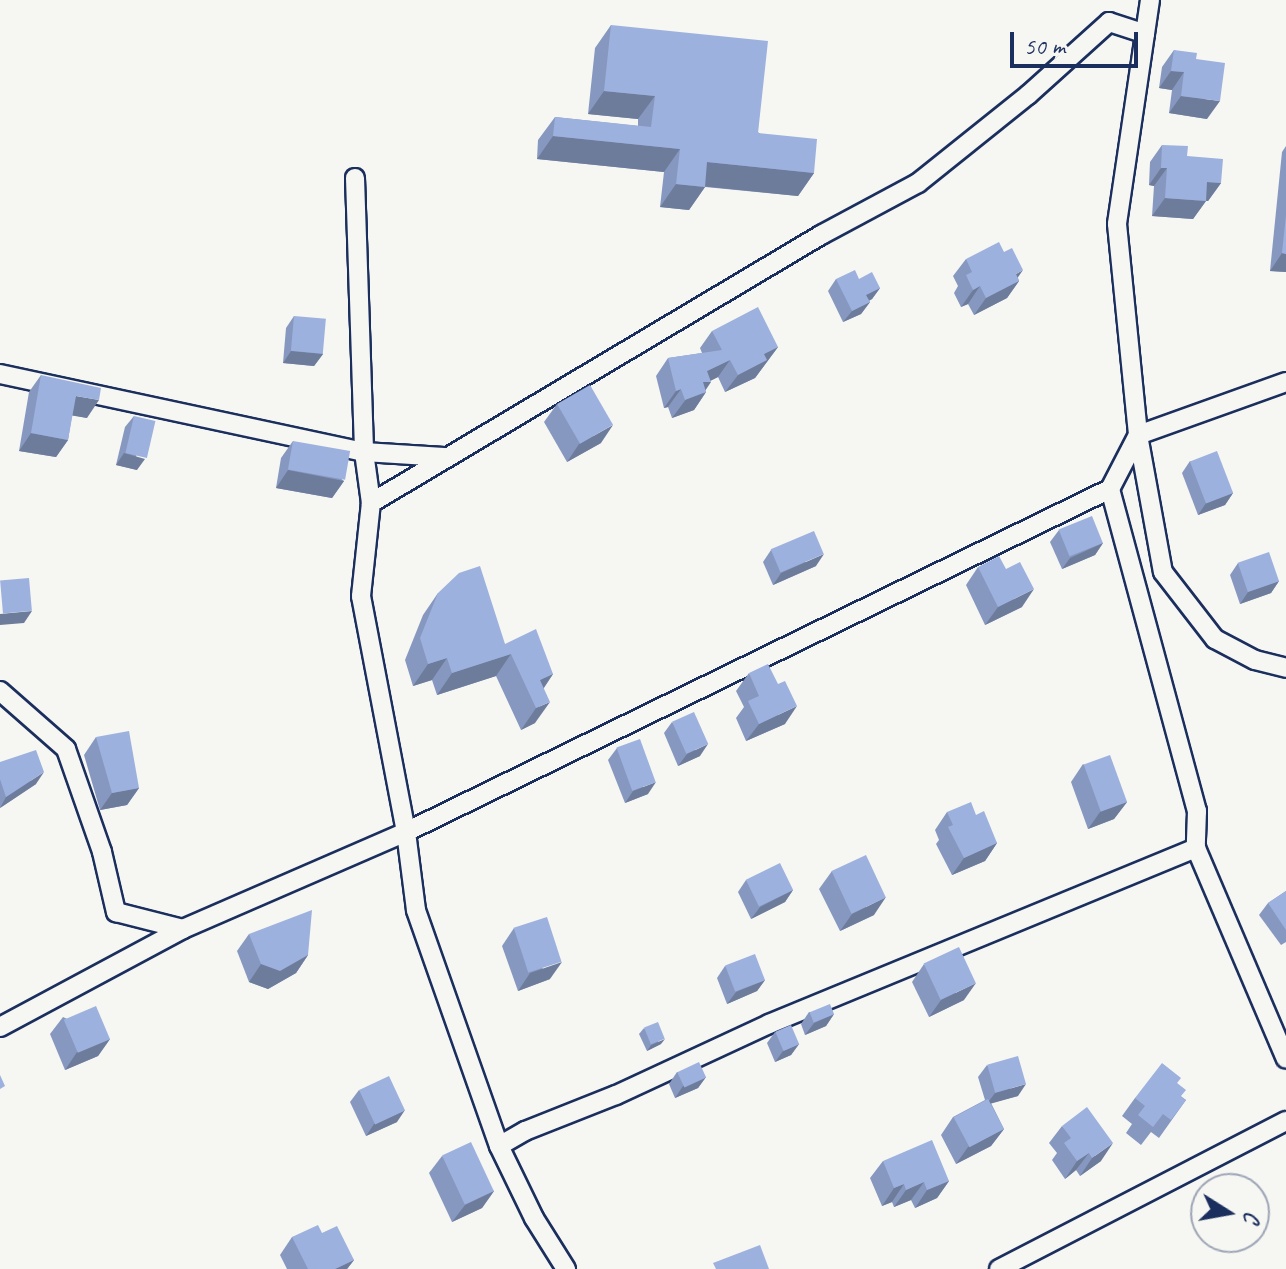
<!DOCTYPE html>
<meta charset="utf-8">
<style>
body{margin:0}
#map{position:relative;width:1286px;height:1269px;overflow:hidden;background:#f6f6f2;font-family:Caveat,sans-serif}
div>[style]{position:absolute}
.roads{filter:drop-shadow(2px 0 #1b2f5e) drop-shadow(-2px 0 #1b2f5e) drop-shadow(0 2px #1b2f5e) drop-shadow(0 -2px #1b2f5e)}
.minor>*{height:18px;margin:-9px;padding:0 9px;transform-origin:9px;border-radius:9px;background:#f6f6f2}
.wall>*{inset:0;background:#8798c0}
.shaded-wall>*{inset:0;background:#6e7c9c}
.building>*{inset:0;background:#9db1df;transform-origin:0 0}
span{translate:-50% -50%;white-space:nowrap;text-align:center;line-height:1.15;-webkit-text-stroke:8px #f6f6f2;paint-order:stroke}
.north{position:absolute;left:1190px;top:1173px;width:80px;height:80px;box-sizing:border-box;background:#f6f6f2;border:2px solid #9ea6b7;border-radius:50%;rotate:101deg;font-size:22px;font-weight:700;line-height:32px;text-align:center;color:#1b2f5e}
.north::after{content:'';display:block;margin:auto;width:28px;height:36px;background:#1b2f5e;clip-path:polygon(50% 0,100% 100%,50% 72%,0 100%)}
.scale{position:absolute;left:1010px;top:32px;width:128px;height:36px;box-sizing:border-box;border:4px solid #1b2f5e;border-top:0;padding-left:10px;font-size:24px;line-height:28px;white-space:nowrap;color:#1b2f5e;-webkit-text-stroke:6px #f6f6f2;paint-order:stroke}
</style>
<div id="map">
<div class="roads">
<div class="minor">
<i style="left:1150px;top:0;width:226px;rotate:98.4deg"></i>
<i style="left:1117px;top:224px;width:212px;rotate:84.3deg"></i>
<i style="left:1138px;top:435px;width:139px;rotate:79.7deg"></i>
<i style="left:1163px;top:572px;width:85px;rotate:52.2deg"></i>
<i style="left:1215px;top:639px;width:45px;rotate:27.7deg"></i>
<i style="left:1255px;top:660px;width:32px;rotate:14deg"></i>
<i style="left:355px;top:178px;width:274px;rotate:88.1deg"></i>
<i style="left:364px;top:452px;width:51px;rotate:82.2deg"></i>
<i style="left:0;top:374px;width:372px;rotate:12.1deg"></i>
<i style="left:364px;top:452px;width:80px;rotate:3.6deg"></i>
<i style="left:1286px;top:382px;width:157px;rotate:160.3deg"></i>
<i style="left:1138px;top:435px;width:61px;rotate:117.4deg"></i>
<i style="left:1110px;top:489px;width:334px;rotate:74.9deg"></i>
<i style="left:1197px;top:811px;width:37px;rotate:92deg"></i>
<i style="left:1196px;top:848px;width:229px;rotate:66.9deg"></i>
<i style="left:0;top:691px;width:88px;rotate:41.3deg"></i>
<i style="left:66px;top:749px;width:109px;rotate:70.7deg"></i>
<i style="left:102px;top:852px;width:62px;rotate:76.9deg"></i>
<i style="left:116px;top:912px;width:69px;rotate:14.2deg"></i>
<i style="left:0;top:1027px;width:208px;rotate:-28.2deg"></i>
<i style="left:183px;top:929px;width:243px;rotate:-23.5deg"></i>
<i style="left:406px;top:832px;width:783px;rotate:-25.98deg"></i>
<i style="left:499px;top:1146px;width:30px;rotate:-30deg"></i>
<i style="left:525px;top:1131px;width:98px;rotate:-21.6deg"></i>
<i style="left:616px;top:1095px;width:169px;rotate:-24.9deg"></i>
<i style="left:769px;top:1024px;width:462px;rotate:-22.4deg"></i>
<i style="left:566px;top:1269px;width:60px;rotate:-122.1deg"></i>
<i style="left:534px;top:1218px;width:80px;rotate:-115.9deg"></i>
<i style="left:499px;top:1146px;width:250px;rotate:-109.4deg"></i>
<i style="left:416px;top:910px;width:79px;rotate:-97.3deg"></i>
<i style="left:406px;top:832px;width:240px;rotate:-100.8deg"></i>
<i style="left:361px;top:596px;width:94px;rotate:-83.9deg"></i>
<i style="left:371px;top:503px;width:524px;rotate:-30.78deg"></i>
<i style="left:821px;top:235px;width:110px;rotate:-28.2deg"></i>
<i style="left:918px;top:183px;width:141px;rotate:-38.7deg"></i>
<i style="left:1028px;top:95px;width:109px;rotate:-42deg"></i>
<i style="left:1109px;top:22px;width:38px;rotate:18deg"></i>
<i style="left:999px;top:1269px;width:323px;rotate:-27.3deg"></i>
</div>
</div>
<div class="wall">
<i style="clip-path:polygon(611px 25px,814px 173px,798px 196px,705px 187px,689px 210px,660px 207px,664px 172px,537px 159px,538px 140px,555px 117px,638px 126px,638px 119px,588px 114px,595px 48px)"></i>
<i style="clip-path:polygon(1174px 50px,1196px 59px,1207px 119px,1169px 113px,1172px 90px,1159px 88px,1162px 67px)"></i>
<i style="clip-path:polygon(1162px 145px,1187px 156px,1221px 183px,1208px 201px,1206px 201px,1193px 219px,1152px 216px,1154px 186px,1149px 185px,1150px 162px)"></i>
<i style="clip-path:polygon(1286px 146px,1286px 272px,1270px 271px,1282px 152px)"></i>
<i style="clip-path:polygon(966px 259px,1018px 278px,1019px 281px,1007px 298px,974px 315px,968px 304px,961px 307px,954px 293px,958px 286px,953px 276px)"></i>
<i style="clip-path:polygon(836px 279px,859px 279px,880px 288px,872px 299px,869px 301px,870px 302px,861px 314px,843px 322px,828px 291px)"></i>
<i style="clip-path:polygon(294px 316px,323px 354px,314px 366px,283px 363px,286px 328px)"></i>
<i style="clip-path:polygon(712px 331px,778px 347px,755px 378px,725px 392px,718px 377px,710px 381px,705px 390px,706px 392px,694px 410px,672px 418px,668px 407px,664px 408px,656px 376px,668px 358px,702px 353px,700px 348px)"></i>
<i style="clip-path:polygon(41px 375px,87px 418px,72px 415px,68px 440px,56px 457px,19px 451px,29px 392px)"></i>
<i style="clip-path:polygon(557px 404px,601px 443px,567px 462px,544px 422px)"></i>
<i style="clip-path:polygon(134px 416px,137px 470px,116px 465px,125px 427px)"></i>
<i style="clip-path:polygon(293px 441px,344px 481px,332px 498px,276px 488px,281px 458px)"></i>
<i style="clip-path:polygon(1190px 461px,1233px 493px,1225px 505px,1198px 515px,1182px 473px)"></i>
<i style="clip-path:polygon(1059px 530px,1103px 543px,1095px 555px,1062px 569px,1050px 542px)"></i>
<i style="clip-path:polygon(771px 550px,816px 566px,773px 585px,763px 562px)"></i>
<i style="clip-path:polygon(1238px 563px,1279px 581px,1271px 593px,1240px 604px,1230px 575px)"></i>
<i style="clip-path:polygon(978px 567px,1022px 607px,985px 625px,966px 585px)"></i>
<i style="clip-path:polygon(438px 593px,505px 644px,553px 674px,544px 688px,535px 723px,521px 730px,496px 676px,437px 695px,432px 680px,413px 686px,405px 660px,423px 615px)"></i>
<i style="clip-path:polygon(749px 673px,785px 724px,746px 741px,736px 718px,744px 707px,736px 691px)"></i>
<i style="clip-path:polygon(672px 722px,700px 756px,678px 766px,664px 733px)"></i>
<i style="clip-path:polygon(96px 737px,139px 788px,127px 805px,100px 810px,84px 755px)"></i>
<i style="clip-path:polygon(617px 748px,648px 794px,625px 803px,608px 760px)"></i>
<i style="clip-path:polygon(0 762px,36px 784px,0 808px)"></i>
<i style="clip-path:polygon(1083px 764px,1127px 802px,1114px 819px,1088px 829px,1071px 782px)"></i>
<i style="clip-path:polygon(947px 812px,976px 815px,997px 843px,985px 861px,952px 875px,936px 844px,939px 840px,935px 830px)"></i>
<i style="clip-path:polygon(832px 871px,874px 915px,840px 931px,819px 889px)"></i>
<i style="clip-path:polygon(746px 880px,793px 890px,785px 902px,751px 919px,738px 892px)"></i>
<i style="clip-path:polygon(1286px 891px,1286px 942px,1281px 945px,1259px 915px,1268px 903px)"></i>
<i style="clip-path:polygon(514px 928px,550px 979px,518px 991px,502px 946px)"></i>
<i style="clip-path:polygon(249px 934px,308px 955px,296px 973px,268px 989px,249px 982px,237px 951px)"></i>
<i style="clip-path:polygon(924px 964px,964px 1000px,929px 1017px,912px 982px)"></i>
<i style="clip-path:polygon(725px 966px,765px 980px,757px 991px,727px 1004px,717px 978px)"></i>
<i style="clip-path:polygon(809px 1012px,834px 1014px,826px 1026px,805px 1035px,801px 1024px)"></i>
<i style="clip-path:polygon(63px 1017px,110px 1039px,98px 1056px,65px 1070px,50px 1034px)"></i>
<i style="clip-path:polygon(644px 1028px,661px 1044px,647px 1051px,639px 1034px)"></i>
<i style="clip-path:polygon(775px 1032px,799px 1044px,791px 1055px,775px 1062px,767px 1043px)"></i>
<i style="clip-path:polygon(987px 1065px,1018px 1096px,991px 1103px,1004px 1129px,991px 1146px,956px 1164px,941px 1135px,953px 1117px,985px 1100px,978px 1077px)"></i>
<i style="clip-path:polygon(677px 1072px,706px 1077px,698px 1088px,675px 1098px,669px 1084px)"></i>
<i style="clip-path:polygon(1177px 1083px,1181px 1097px,1186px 1100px,1159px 1138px,1151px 1132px,1141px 1145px,1126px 1133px,1132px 1124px,1122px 1116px,1135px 1098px)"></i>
<i style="clip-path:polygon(359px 1090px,397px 1122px,366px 1136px,350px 1102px)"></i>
<i style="clip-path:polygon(1062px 1126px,1101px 1161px,1080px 1176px,1076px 1170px,1065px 1179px,1052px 1160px,1057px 1153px,1049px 1143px)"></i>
<i style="clip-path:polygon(442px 1156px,494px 1191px,482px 1208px,452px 1222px,429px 1173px)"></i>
<i style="clip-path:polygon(883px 1161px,949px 1181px,937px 1198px,915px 1208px,911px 1200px,894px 1207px,892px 1202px,882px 1206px,870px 1178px)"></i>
<i style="clip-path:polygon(322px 1233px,354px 1260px,347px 1269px,287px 1269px,280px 1255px,292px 1237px)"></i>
</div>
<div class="shaded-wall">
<i style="clip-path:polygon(1171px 71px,1184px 72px,1172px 90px,1159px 88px)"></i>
<i style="clip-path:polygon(604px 91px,655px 96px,638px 119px,588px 114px)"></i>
<i style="clip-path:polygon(1181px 96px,1220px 101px,1207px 119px,1169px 113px)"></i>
<i style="clip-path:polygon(553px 136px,680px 149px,664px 172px,537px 159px)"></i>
<i style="clip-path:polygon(707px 162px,814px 173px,798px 196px,691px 185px)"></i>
<i style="clip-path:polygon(1161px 168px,1167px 168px,1154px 186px,1149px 185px)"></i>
<i style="clip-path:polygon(1207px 182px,1221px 183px,1208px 201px,1195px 200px)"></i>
<i style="clip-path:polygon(676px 184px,705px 187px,689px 210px,660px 207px)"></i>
<i style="clip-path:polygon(1165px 198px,1206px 201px,1193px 219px,1152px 216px)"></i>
<i style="clip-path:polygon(1282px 253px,1286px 254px,1286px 272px,1270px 271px)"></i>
<i style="clip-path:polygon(1023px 270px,1014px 283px,1019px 281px,1007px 298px,974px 315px,986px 298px,1016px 274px)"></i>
<i style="clip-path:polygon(980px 286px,968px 304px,961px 307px,973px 290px)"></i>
<i style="clip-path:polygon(880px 288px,872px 299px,858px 306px,866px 295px)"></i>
<i style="clip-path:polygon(870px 302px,861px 314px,843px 322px,852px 311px)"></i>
<i style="clip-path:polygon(778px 347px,755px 378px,725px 392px,738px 375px,764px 354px)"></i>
<i style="clip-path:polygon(291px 351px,323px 354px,314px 366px,283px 363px)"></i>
<i style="clip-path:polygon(730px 360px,718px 377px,708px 382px,711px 382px,703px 394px,706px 392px,694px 410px,672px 418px,707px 371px)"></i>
<i style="clip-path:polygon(681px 389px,668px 407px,664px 408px,676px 391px)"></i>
<i style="clip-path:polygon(76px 396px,99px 400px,87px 418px,63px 414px)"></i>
<i style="clip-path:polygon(613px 425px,601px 443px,567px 462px,579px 444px)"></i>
<i style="clip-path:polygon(31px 433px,68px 440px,56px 457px,19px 451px)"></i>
<i style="clip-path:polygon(124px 453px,145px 459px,137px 470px,116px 465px)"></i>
<i style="clip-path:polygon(288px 470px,344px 481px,332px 498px,276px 488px)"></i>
<i style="clip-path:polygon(1233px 493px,1225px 505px,1198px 515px,1206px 503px)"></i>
<i style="clip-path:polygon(1103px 543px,1095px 555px,1062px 569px,1070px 558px)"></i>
<i style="clip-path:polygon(824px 554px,816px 566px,773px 585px,781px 573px)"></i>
<i style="clip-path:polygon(1279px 581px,1271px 593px,1240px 604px,1248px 592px)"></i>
<i style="clip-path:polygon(1034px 589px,1022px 607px,985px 625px,998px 607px)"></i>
<i style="clip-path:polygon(32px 611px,24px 623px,0 625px,0 614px)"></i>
<i style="clip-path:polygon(511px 654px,496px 676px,437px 695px,452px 673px)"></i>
<i style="clip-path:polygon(447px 658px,432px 680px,413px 686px,428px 664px)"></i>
<i style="clip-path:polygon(553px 674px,538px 696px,540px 680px)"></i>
<i style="clip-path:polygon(550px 702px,535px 723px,521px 730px,536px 708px)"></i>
<i style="clip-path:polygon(797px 706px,785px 724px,746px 741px,759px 724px)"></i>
<i style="clip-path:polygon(708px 744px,700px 756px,678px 766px,687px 754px)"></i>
<i style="clip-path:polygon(44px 772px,36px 784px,0 808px,6px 797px)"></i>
<i style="clip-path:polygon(656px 782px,648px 794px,625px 803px,633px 791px)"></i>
<i style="clip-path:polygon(139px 788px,127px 805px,100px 810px,112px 793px)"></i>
<i style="clip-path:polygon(1127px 802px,1114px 819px,1088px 829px,1100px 812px)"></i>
<i style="clip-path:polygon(997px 843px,985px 861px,952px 875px,964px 858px)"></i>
<i style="clip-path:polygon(793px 890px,785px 902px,751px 919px,760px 907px)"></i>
<i style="clip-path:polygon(886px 897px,874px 915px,840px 931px,852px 914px)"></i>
<i style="clip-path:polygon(308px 955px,296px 973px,268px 989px,249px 982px,261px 964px)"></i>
<i style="clip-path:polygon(562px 962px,550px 979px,518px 991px,530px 973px)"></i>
<i style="clip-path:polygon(765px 980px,757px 991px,727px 1004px,736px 992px)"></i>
<i style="clip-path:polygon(976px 983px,964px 1000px,929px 1017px,941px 1000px)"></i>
<i style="clip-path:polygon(834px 1014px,826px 1026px,805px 1035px,814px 1023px)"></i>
<i style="clip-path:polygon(110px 1039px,98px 1056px,65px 1070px,77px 1052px)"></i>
<i style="clip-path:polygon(665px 1039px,661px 1044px,647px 1051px,651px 1045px)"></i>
<i style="clip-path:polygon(799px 1044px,791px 1055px,775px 1062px,783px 1051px)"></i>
<i style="clip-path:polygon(706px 1077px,698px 1088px,675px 1098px,683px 1086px)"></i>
<i style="clip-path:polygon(1026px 1084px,1018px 1096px,986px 1105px,995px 1093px)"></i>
<i style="clip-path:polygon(405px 1110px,397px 1122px,366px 1136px,374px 1124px)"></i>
<i style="clip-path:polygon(1004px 1129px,991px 1146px,956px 1164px,968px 1147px)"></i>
<i style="clip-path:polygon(1113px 1143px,1101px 1161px,1080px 1176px,1092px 1158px)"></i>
<i style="clip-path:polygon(1089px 1153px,1076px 1170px,1065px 1179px,1077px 1161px)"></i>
<i style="clip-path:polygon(949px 1181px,937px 1198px,915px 1208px,927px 1190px)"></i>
<i style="clip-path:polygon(924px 1182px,911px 1200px,894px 1207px,906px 1190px)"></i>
<i style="clip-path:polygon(904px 1184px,892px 1202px,882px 1206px,894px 1188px)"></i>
<i style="clip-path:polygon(494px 1191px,482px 1208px,452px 1222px,465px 1205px)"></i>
<i style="clip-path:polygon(354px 1260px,347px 1269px,335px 1269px)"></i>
</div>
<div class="building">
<i style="clip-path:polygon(611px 25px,768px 41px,758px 133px,817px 139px,814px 173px,707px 162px,705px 187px,676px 184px,680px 149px,553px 136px,555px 117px,651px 127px,655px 96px,604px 91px)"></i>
<i style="clip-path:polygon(1174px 50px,1197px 53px,1196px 59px,1225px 63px,1220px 101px,1181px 96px,1184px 72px,1171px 71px)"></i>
<i style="clip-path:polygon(1162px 145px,1188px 146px,1187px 156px,1223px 159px,1221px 183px,1207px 182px,1206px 201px,1165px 198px,1167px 168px,1161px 168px)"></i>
<i style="clip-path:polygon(1286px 215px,1286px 254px,1282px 253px)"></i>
<i style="clip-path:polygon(999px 242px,1004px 252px,1012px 248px,1023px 270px,1016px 274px,1019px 281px,986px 298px,980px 286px,973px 290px,966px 275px,972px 272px,966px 259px)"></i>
<i style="clip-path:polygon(855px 270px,859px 279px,872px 272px,880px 288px,866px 295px,870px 302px,852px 311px,836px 279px)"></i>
<i style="clip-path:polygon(758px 307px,778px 347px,764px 354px,767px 360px,738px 375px,730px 360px,707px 371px,711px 382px,703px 382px,706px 392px,685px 400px,681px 389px,676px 391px,668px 358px,722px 350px,712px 331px)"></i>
<i style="left:294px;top:316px;width:32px;height:35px;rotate:5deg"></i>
<i style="clip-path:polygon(41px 375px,101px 388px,99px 400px,76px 396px,68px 440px,31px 433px)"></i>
<i style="left:590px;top:385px;width:46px;height:38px;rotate:60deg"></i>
<i style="left:134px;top:416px;width:22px;height:38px;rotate:13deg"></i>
<i style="left:293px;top:441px;width:58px;height:29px;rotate:10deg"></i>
<i style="left:1217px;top:451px;width:45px;height:29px;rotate:69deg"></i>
<i style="left:1092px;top:516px;width:29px;height:36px;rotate:68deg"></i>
<i style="left:814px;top:531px;width:25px;height:47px;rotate:67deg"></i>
<i style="left:1269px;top:552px;width:31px;height:33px;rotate:71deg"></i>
<i style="clip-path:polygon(999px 556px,1006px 569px,1020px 562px,1034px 589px,998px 607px,978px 567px)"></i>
<i style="clip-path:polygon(480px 566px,505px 644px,536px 629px,553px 674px,540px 680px,550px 702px,536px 708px,511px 654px,452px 673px,447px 658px,428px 664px,420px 638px,438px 593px,459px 573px)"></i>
<i style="left:29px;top:578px;width:33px;height:29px;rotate:85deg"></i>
<i style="clip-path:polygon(768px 664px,778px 684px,785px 681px,797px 706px,759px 724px,748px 701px,759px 696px,749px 673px)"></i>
<i style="left:694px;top:712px;width:35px;height:24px;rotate:66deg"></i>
<i style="clip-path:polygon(129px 731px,139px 788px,112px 793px,96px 737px)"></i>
<i style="left:640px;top:739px;width:46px;height:25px;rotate:70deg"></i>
<i style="clip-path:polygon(36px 750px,44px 772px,6px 797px,0 779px,0 762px)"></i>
<i style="left:1110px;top:755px;width:50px;height:28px;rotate:70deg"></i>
<i style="clip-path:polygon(971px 802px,976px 815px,984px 811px,997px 843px,964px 858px,948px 827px,953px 825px,947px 812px)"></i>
<i style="left:866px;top:855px;width:47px;height:38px;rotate:65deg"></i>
<i style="left:780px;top:863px;width:30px;height:38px;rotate:64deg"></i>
<i style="clip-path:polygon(1286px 891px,1286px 930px,1268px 903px)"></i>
<i style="clip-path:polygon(312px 910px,308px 955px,280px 971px,261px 964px,249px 934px)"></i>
<i style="left:547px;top:917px;width:47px;height:35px;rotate:72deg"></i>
<i style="left:959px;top:947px;width:40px;height:39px;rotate:65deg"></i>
<i style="left:755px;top:954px;width:28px;height:32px;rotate:69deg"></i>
<i style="left:830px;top:1004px;width:11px;height:22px;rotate:68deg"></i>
<i style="left:96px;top:1006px;width:36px;height:35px;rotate:67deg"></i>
<i style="left:658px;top:1022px;width:18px;height:15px;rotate:68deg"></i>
<i style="left:791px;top:1025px;width:21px;height:17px;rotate:67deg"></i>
<i style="left:1018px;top:1056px;width:29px;height:32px;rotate:74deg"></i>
<i style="left:699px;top:1062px;width:17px;height:24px;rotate:65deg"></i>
<i style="clip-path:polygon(1162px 1063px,1181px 1078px,1177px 1083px,1186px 1090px,1181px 1096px,1186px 1100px,1171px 1120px,1163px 1114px,1153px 1127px,1138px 1115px,1145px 1106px,1135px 1098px)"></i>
<i style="clip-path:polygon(0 1075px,5px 1086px,0 1089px)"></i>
<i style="left:389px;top:1076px;width:38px;height:33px;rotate:65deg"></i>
<i style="left:988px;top:1099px;width:34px;height:39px;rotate:62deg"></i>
<i style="clip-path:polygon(1087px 1107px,1113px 1143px,1092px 1158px,1089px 1153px,1077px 1161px,1064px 1143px,1071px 1138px,1062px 1126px)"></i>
<i style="clip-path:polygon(932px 1140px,949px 1181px,927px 1190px,924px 1182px,906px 1190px,904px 1184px,894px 1188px,883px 1161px)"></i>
<i style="left:471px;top:1142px;width:54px;height:32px;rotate:65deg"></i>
<i style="clip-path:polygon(318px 1225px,322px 1233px,337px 1226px,354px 1260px,335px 1269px,308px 1269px,292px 1237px)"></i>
<i style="clip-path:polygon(760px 1245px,769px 1269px,716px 1269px,713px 1263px)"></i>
</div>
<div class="north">С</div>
<div class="scale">50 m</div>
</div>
